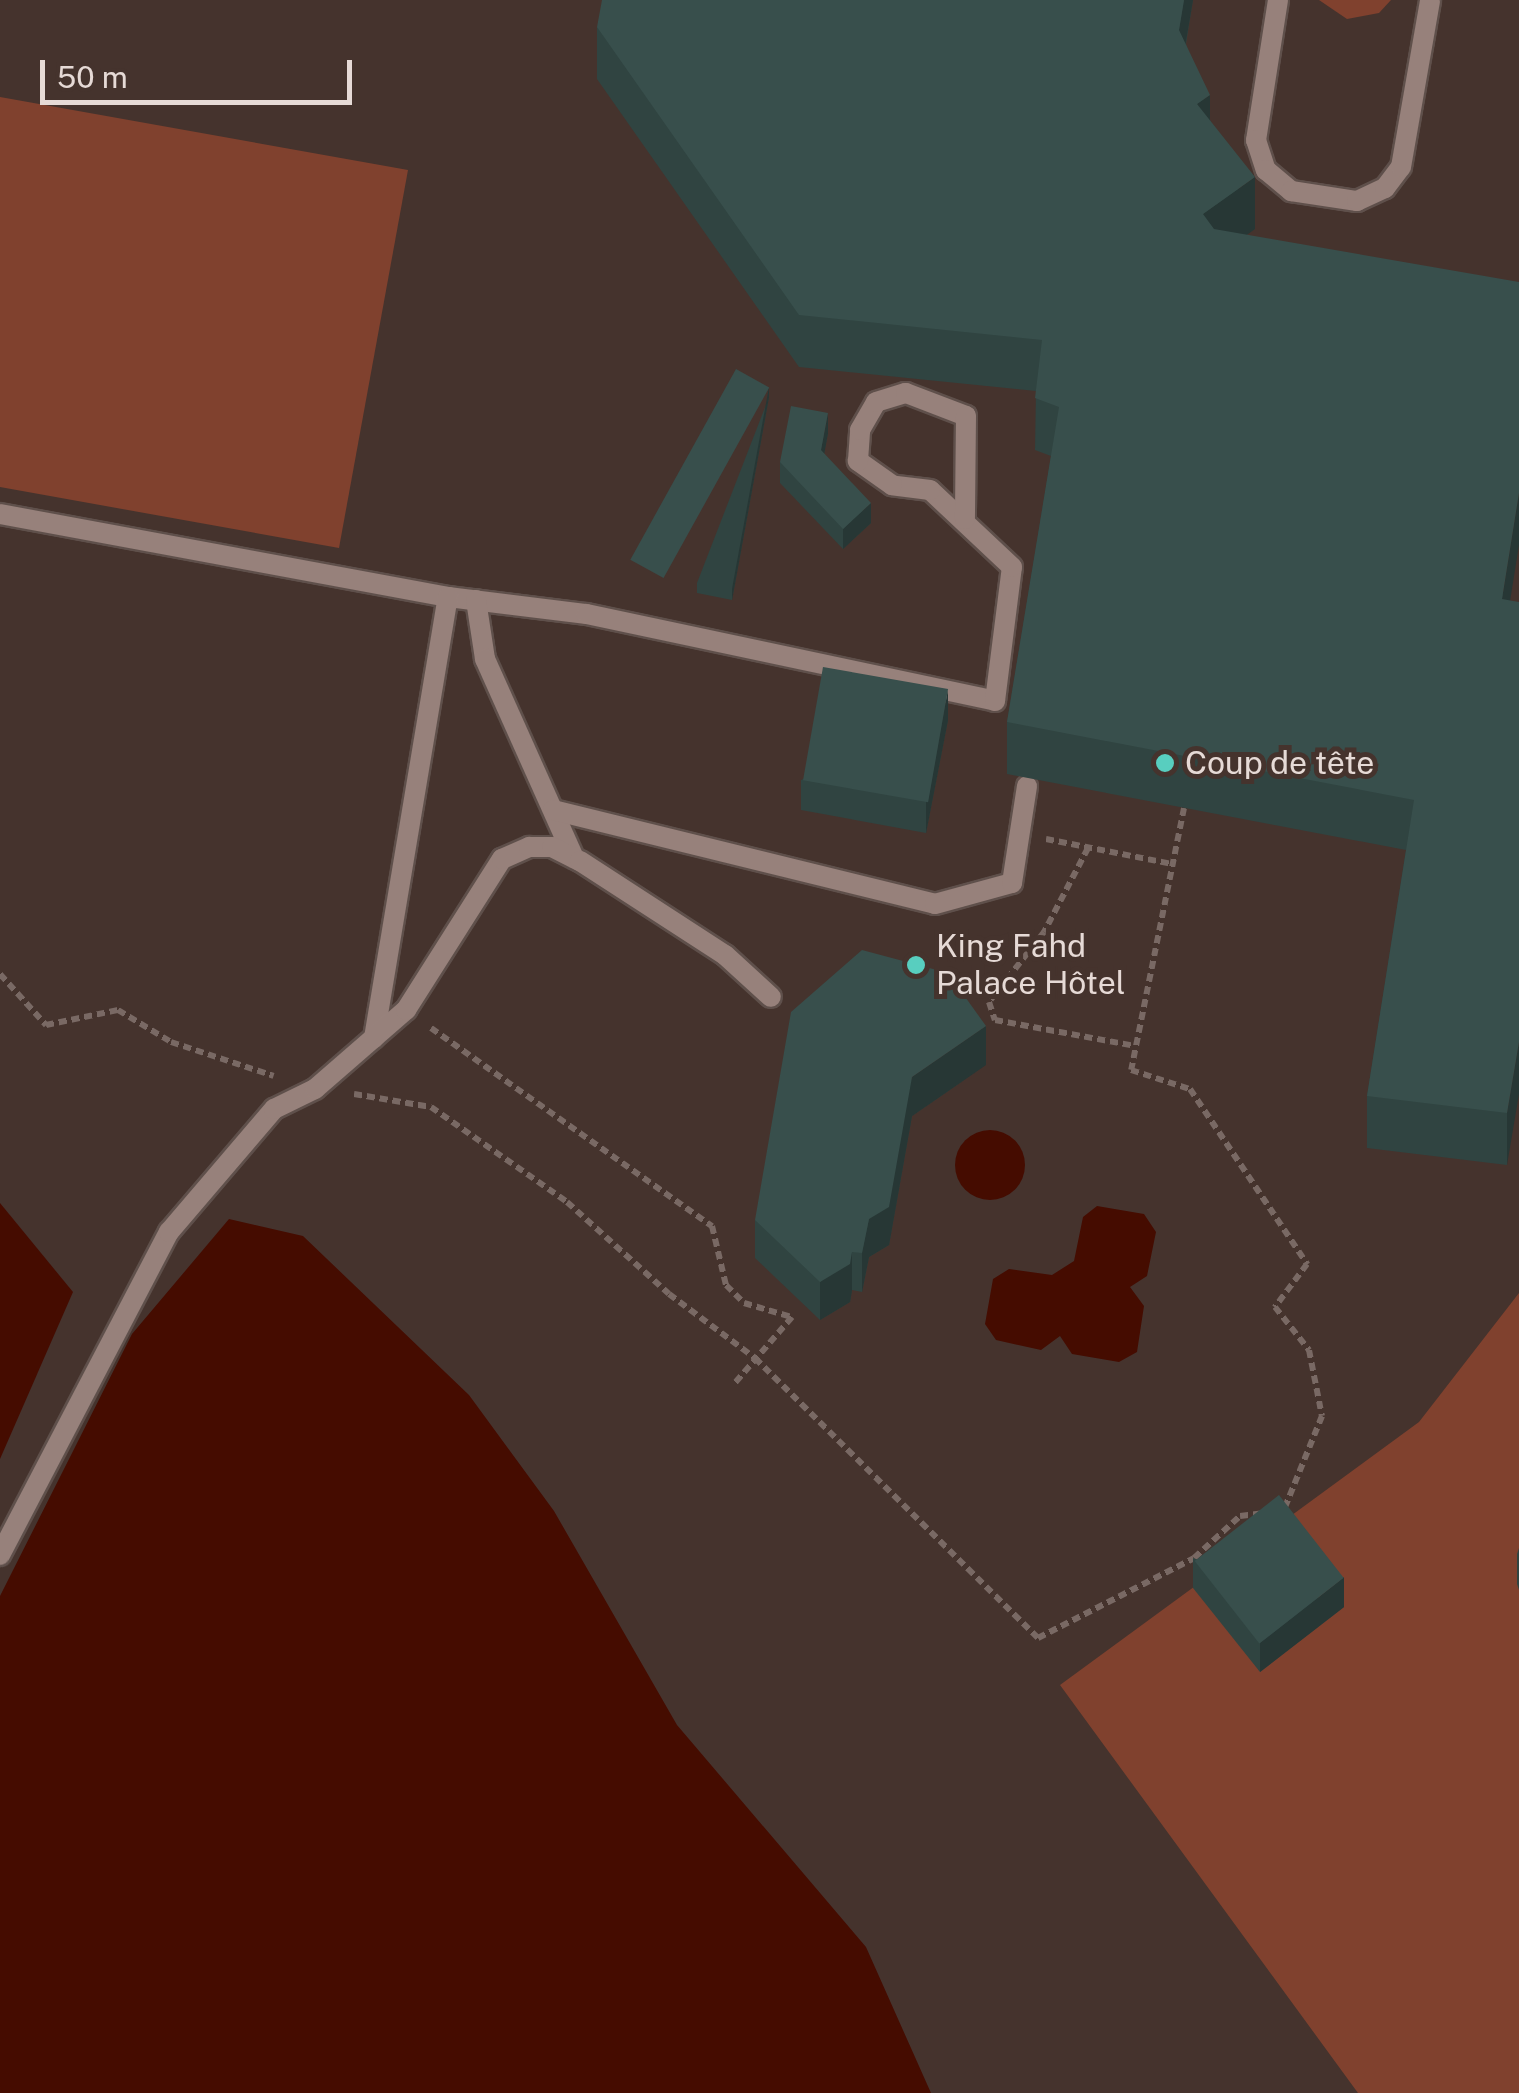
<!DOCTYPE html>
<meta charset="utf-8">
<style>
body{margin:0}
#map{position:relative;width:1519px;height:2093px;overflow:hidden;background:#45332d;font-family:"Public Sans",sans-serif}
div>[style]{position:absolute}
.green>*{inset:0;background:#80412e}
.water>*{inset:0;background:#450c00}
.round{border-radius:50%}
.path>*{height:6px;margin-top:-3px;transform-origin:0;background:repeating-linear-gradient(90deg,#796964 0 8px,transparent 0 13px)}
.roads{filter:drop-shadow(2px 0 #5f504b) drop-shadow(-2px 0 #5f504b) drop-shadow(0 2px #5f504b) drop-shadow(0 -2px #5f504b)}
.lane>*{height:20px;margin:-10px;padding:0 10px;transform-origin:10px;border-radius:10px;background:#97817b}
.wall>*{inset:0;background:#304441}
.shaded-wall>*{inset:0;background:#273735}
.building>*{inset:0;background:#384f4c;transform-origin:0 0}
.dots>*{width:28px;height:28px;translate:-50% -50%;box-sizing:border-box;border:5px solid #45332d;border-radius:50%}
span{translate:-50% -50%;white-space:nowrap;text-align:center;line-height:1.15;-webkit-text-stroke:10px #45332d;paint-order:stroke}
.poi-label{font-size:32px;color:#e6dad6}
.left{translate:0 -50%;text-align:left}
.scale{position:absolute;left:40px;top:60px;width:312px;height:45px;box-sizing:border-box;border:5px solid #e6dad6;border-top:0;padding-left:12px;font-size:30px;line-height:35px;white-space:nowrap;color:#e6dad6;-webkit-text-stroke:8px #45332d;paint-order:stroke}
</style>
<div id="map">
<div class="green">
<i style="clip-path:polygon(1319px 0,1391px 0,1379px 13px,1347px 19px)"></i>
<i style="clip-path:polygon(0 97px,408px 170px,339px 548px,0 487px)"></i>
<i style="clip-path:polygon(1519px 1293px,1519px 2093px,1358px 2093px,1060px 1685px,1419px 1422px)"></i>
</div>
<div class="water">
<i class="round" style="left:955px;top:1130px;width:70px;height:70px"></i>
<i style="clip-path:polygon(0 1203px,73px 1292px,0 1459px)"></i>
<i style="clip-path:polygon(1097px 1206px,1144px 1214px,1156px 1232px,1147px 1276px,1130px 1287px,1144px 1306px,1137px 1352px,1119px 1362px,1072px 1354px,1060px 1336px,1041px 1350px,996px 1340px,985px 1324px,993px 1279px,1009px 1269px,1052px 1275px,1074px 1261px,1083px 1217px)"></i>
<i style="clip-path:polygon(229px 1219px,303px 1236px,469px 1395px,554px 1511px,677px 1725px,866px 1947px,931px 2093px,0 2093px,0 1596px,132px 1334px)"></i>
</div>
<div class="path">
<i style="left:1184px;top:808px;width:267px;rotate:101.4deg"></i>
<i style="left:1131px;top:1070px;width:62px;rotate:17.9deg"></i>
<i style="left:1190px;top:1089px;width:211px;rotate:56.2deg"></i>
<i style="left:1307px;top:1264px;width:54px;rotate:126.7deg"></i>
<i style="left:1275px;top:1307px;width:55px;rotate:51.7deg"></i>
<i style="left:1309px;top:1350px;width:67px;rotate:78.9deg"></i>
<i style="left:1322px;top:1416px;width:104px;rotate:112.1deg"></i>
<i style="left:1046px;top:839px;width:128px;rotate:11.2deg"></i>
<i style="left:1088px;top:848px;width:95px;rotate:117.6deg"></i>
<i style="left:1044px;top:932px;width:89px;rotate:128.2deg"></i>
<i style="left:989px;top:1002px;width:19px;rotate:72deg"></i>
<i style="left:995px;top:1020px;width:142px;rotate:10.5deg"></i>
<i style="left:0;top:974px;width:69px;rotate:48deg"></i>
<i style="left:46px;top:1025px;width:74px;rotate:-11.8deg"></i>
<i style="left:118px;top:1010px;width:62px;rotate:31.1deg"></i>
<i style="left:171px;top:1042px;width:108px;rotate:18.3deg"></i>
<i style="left:431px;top:1028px;width:344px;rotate:35.2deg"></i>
<i style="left:712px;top:1226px;width:61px;rotate:76.7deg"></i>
<i style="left:726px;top:1285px;width:25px;rotate:45deg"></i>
<i style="left:744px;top:1303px;width:50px;rotate:16.3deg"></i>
<i style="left:792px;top:1317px;width:89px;rotate:130.9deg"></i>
<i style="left:354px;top:1094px;width:78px;rotate:9.6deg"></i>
<i style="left:431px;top:1107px;width:166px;rotate:34.9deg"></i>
<i style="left:567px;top:1202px;width:137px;rotate:42deg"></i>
<i style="left:669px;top:1294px;width:107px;rotate:36.7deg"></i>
<i style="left:755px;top:1358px;width:398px;rotate:44.7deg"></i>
<i style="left:1038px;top:1638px;width:175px;rotate:-27.1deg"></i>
<i style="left:1194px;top:1558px;width:62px;rotate:-42.4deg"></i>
<i style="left:1240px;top:1516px;width:23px;rotate:-7deg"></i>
</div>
<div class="roads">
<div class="lane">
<i style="left:1278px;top:0;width:142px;rotate:98.9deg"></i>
<i style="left:1256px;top:140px;width:32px;rotate:72deg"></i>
<i style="left:1266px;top:170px;width:33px;rotate:40deg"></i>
<i style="left:1291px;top:191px;width:67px;rotate:8.6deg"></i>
<i style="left:1357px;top:201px;width:31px;rotate:-25deg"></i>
<i style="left:1385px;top:188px;width:26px;rotate:-53deg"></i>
<i style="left:1401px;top:167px;width:169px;rotate:-80.1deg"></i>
<i style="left:0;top:514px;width:456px;rotate:10.5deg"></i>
<i style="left:448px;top:597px;width:140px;rotate:7deg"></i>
<i style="left:587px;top:614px;width:417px;rotate:12deg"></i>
<i style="left:995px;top:701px;width:135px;rotate:-82.8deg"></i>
<i style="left:1012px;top:567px;width:112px;rotate:-136.8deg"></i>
<i style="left:930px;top:490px;width:38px;rotate:-173deg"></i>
<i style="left:892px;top:485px;width:42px;rotate:-144.8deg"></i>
<i style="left:858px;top:461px;width:31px;rotate:-86deg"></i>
<i style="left:860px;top:430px;width:32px;rotate:-60deg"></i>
<i style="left:876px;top:402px;width:31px;rotate:-17deg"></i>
<i style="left:906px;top:393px;width:64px;rotate:21deg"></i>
<i style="left:966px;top:416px;width:103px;rotate:90.6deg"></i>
<i style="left:476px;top:600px;width:60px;rotate:81.3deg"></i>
<i style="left:485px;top:659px;width:218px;rotate:65.9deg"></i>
<i style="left:553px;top:810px;width:393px;rotate:13.8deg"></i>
<i style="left:935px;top:904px;width:80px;rotate:-15.3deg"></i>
<i style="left:1012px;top:883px;width:98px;rotate:-81.2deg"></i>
<i style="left:374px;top:1038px;width:447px;rotate:-80.5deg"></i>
<i style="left:0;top:1555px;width:365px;rotate:-62.4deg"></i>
<i style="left:169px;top:1232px;width:162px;rotate:-49.5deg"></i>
<i style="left:274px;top:1109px;width:46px;rotate:-26deg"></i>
<i style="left:315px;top:1089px;width:121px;rotate:-41deg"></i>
<i style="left:406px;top:1010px;width:179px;rotate:-57.6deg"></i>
<i style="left:502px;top:859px;width:30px;rotate:-24deg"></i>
<i style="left:529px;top:847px;width:23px"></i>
<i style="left:552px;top:847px;width:31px;rotate:27deg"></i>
<i style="left:580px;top:861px;width:173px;rotate:33deg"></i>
<i style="left:725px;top:955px;width:62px;rotate:42.4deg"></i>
</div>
</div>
<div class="wall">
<i style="clip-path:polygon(1193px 0,1186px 44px,1210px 120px,1255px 229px,1247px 234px,1510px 601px,1507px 1165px,1367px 1148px,1367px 1096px,1406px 850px,1007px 774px,1007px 722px,1051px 456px,1035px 450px,1036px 391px,799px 367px,597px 79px,597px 27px)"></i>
<i style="clip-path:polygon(769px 397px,732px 600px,697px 593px,697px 583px)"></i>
<i style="clip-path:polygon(828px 433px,824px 454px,871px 523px,843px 549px,780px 483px,780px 462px)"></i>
<i style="clip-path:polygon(948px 720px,926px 833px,801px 810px,801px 780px)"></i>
<i style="clip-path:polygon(986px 1065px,912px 1116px,889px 1245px,869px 1257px,862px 1292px,852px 1290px,850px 1302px,820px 1320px,755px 1258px,755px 1220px)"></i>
<i style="clip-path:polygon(1519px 1548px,1519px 1590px,1517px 1584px,1517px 1554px)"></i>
<i style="clip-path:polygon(1193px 1558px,1344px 1607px,1260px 1672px,1193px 1588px)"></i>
</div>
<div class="shaded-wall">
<i style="clip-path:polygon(1184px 0,1193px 0,1179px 82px,1179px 30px)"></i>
<i style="clip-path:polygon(1210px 95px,1210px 147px,1197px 104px)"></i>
<i style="clip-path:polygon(1255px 177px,1255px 229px,1203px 266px,1203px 214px)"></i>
<i style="clip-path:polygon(769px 387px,769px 397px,732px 600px,732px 589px)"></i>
<i style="clip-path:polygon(828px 413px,828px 433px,821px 471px,821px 450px)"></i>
<i style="clip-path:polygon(1519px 493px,1519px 545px,1502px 651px,1502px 599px)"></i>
<i style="clip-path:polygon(871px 503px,871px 523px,843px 549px,843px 529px)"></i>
<i style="clip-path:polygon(948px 690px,948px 720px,926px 833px,926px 803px)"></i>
<i style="clip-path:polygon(986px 1026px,986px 1065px,912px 1116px,889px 1245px,869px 1257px,862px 1292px,862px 1253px,869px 1219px,912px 1077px)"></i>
<i style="clip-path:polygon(1519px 1042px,1519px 1094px,1507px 1165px,1507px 1113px)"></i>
<i style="clip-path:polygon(852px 1252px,852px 1290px,850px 1302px,820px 1320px,820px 1282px)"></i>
<i style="clip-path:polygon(1344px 1577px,1344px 1607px,1260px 1672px,1260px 1643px)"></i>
</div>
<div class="building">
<i style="clip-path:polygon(602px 0,1184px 0,1179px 30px,1210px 95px,1197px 104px,1255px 177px,1203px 214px,1214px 229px,1519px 282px,1519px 493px,1502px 599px,1519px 602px,1519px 1042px,1507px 1113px,1367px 1096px,1414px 800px,1007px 722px,1059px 407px,1035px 398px,1042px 340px,799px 315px,597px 27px)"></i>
<i style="left:736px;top:369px;width:38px;height:218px;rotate:29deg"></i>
<i style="clip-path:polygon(791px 406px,828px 413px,821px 450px,871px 503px,843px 529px,780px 462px)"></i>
<i style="left:823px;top:667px;width:127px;height:115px;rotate:10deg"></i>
<i style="clip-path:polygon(862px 950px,948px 973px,986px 1026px,912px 1077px,889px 1207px,869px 1219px,862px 1253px,852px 1252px,850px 1264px,820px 1282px,755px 1220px,791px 1012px)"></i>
<i style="left:1279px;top:1495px;width:105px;height:107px;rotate:52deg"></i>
</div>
<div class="dots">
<i style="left:1165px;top:763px;background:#58cebf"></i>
<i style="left:916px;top:965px;background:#58cebf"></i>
</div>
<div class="poi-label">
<span class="left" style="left:1185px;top:763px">Coup de tête</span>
<span class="left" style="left:936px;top:965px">King Fahd<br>Palace Hôtel</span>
</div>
<div class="scale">50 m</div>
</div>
